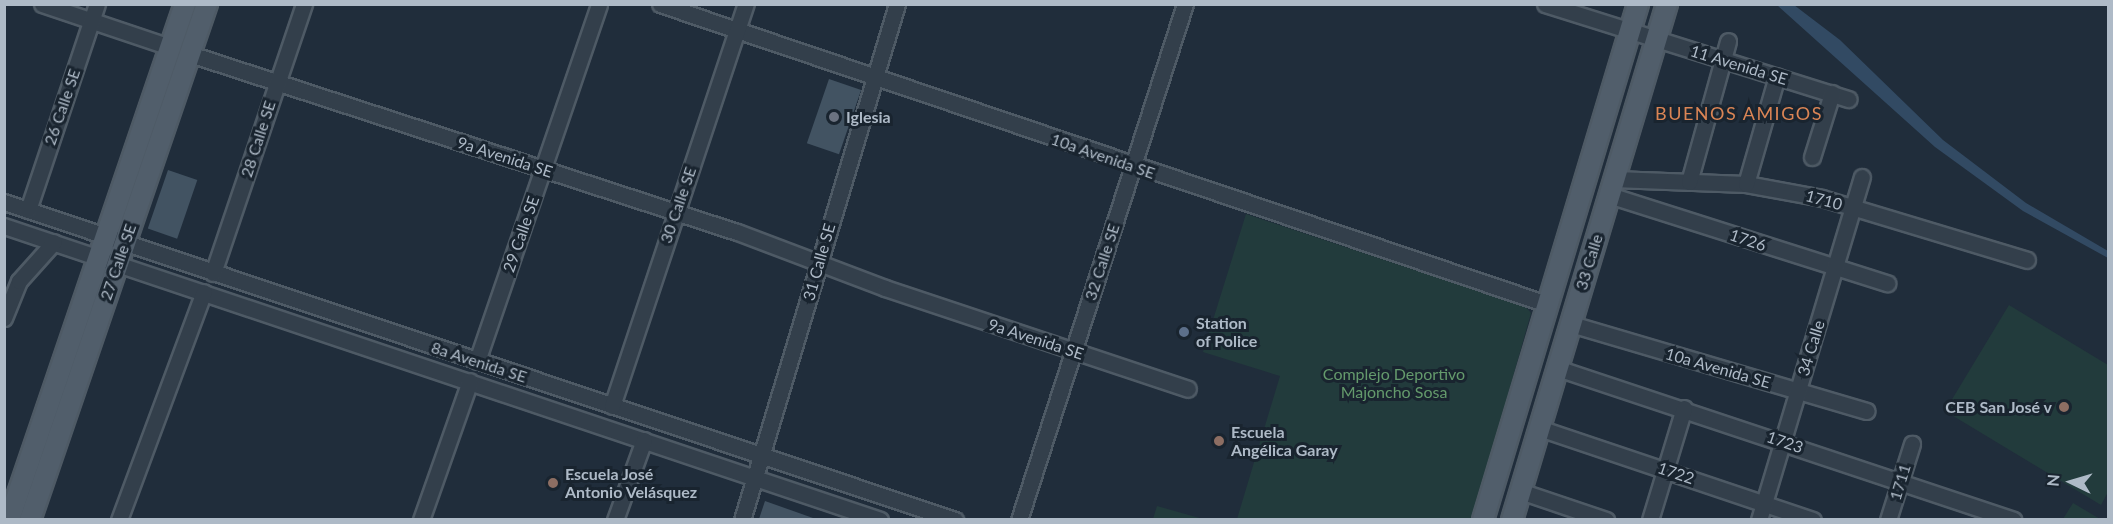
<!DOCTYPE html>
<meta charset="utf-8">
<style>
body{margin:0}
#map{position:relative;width:2113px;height:524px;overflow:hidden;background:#202d3b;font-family:Lato,sans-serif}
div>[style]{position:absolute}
.green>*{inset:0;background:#223b3c}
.water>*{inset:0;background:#324a63}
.building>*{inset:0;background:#425362;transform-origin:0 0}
.roads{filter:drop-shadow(2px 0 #4e5a65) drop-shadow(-2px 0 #4e5a65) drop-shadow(0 2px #4e5a65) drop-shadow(0 -2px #4e5a65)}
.minor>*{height:15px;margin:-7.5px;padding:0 7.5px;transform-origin:7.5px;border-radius:7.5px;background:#333f4b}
.major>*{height:20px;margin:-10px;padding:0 10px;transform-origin:10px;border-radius:10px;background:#515e6b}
.dots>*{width:16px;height:16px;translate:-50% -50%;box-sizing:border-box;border:3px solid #19242f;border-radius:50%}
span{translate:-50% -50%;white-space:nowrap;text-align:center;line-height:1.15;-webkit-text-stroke:6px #19242f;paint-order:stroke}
.street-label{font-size:16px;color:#aebac7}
.poi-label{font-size:16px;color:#aebac7;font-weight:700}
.left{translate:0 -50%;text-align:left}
.right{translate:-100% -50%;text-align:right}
.park-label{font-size:16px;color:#649a6c}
.neighbourhood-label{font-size:18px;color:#db8555;letter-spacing:1.5px}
.frame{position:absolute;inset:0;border:6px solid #aebac7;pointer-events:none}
.north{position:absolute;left:2041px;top:452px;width:60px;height:60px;-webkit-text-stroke:4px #19242f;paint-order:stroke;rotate:275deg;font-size:16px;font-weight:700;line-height:24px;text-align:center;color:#aebac7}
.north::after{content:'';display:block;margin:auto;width:21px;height:27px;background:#aebac7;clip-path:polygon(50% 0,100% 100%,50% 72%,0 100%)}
</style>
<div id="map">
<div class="green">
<i style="clip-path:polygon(1246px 214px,1526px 307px,1531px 313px,1473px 519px,1237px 519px,1280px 376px,1203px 352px)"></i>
<i style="clip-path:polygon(2009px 305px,2108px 365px,2108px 492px,2101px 505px,1945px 411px)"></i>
<i style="clip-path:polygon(2073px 503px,2100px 519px,2063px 519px)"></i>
<i style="clip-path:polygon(1157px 506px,1203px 519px,1153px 519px)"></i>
</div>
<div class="water">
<i style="clip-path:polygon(1777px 5px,1794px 5px,1840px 40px,1943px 140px,2026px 203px,2108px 251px,2108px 258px,2023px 211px,1935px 147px)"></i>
</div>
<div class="building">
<i style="left:829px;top:79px;width:34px;height:68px;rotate:19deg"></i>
<i style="left:168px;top:170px;width:31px;height:62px;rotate:19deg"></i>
<i style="clip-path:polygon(765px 501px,813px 518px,813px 519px,759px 519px)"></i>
</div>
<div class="roads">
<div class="minor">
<i style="left:42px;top:4px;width:135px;rotate:18.6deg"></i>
<i style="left:660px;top:4px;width:936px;rotate:18.69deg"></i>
<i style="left:1545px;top:4px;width:318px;rotate:17.4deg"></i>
<i style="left:190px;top:54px;width:575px;rotate:18.03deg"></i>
<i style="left:737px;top:232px;width:158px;rotate:20.7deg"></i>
<i style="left:885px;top:288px;width:319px;rotate:18.4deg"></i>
<i style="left:1812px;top:157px;width:67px;rotate:-72.6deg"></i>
<i style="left:1614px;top:179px;width:132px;rotate:2.2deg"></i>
<i style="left:1746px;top:184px;width:77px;rotate:10.4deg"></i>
<i style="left:1822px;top:198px;width:214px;rotate:16.8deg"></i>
<i style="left:1689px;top:182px;width:146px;rotate:-74.5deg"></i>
<i style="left:1746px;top:184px;width:112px;rotate:-74deg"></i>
<i style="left:1609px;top:195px;width:292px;rotate:17.6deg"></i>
<i style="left:4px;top:202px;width:1003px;rotate:18.49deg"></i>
<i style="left:28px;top:210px;width:217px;rotate:-71.5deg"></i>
<i style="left:4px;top:226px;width:924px;rotate:18.55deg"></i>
<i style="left:213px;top:273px;width:284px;rotate:-71.3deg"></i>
<i style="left:4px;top:318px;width:40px;rotate:-68deg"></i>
<i style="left:19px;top:281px;width:52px;rotate:-48.1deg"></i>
<i style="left:1571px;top:324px;width:308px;rotate:16.4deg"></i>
<i style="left:477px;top:361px;width:377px;rotate:-71.1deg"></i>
<i style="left:1557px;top:368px;width:481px;rotate:18.4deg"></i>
<i style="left:612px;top:406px;width:424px;rotate:-71.6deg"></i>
<i style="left:1539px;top:428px;width:289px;rotate:18.6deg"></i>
<i style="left:1520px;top:491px;width:91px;rotate:18.6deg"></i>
<i style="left:119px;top:520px;width:243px;rotate:-69.6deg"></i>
<i style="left:421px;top:520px;width:147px;rotate:-70.6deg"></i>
<i style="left:615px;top:520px;width:85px;rotate:-70.1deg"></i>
<i style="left:742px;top:520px;width:539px;rotate:-73.28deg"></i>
<i style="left:1019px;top:520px;width:542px;rotate:-72.17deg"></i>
<i style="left:1650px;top:520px;width:117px;rotate:-73.1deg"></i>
<i style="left:1759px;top:520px;width:358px;rotate:-73.3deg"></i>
<i style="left:1888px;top:520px;width:80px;rotate:-72.5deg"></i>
</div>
<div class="major">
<i style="left:9px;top:520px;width:545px;rotate:-71.17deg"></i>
<i style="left:30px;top:520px;width:546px;rotate:-71.07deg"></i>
<i style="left:1483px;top:520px;width:539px;rotate:-73.28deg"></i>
<i style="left:1512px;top:520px;width:539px;rotate:-73.28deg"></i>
</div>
</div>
<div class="dots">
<i style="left:834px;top:117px;background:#6b7280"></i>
<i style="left:1184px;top:332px;background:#5c6f8a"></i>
<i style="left:2064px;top:407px;background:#8d6e63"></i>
<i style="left:1219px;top:441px;background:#8d6e63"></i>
<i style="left:553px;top:483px;background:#8d6e63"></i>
</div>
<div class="street-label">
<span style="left:1739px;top:65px;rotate:17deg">11 Avenida SE</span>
<span style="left:62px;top:107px;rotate:-71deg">26 Calle SE</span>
<span style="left:258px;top:139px;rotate:-72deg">28 Calle SE</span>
<span style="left:1103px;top:156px;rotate:19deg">10a Avenida SE</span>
<span style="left:505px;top:157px;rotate:18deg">9a Avenida SE</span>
<span style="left:1824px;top:200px;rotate:15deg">1710</span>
<span style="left:678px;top:205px;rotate:-71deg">30 Calle SE</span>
<span style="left:521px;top:234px;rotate:-71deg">29 Calle SE</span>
<span style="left:1748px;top:240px;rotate:19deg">1726</span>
<span style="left:118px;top:262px;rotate:-71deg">27 Calle SE</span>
<span style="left:819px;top:262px;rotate:-74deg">31 Calle SE</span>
<span style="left:1102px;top:262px;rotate:-72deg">32 Calle SE</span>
<span style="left:1589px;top:262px;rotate:-73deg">33 Calle</span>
<span style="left:1036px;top:339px;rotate:18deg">9a Avenida SE</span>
<span style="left:1811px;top:348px;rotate:-73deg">34 Calle</span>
<span style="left:479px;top:362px;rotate:18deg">8a Avenida SE</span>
<span style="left:1718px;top:368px;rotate:16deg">10a Avenida SE</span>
<span style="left:1785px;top:442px;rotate:19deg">1723</span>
<span style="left:1676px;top:473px;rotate:19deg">1722</span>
<span style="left:1900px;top:482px;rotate:-73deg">1711</span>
</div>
<div class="poi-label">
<span class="left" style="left:846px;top:117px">Iglesia</span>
<span class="left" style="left:1196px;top:332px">Station<br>of Police</span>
<span class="right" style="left:2052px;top:407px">CEB San José v</span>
<span class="left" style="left:1231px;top:441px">Escuela<br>Angélica Garay</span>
<span class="left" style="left:565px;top:483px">Escuela José<br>Antonio Velásquez</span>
</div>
<div class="park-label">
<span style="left:1394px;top:383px">Complejo Deportivo<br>Majoncho Sosa</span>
</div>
<div class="neighbourhood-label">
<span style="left:1739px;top:113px">BUENOS AMIGOS</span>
</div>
<div class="frame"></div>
<div class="north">N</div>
</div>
